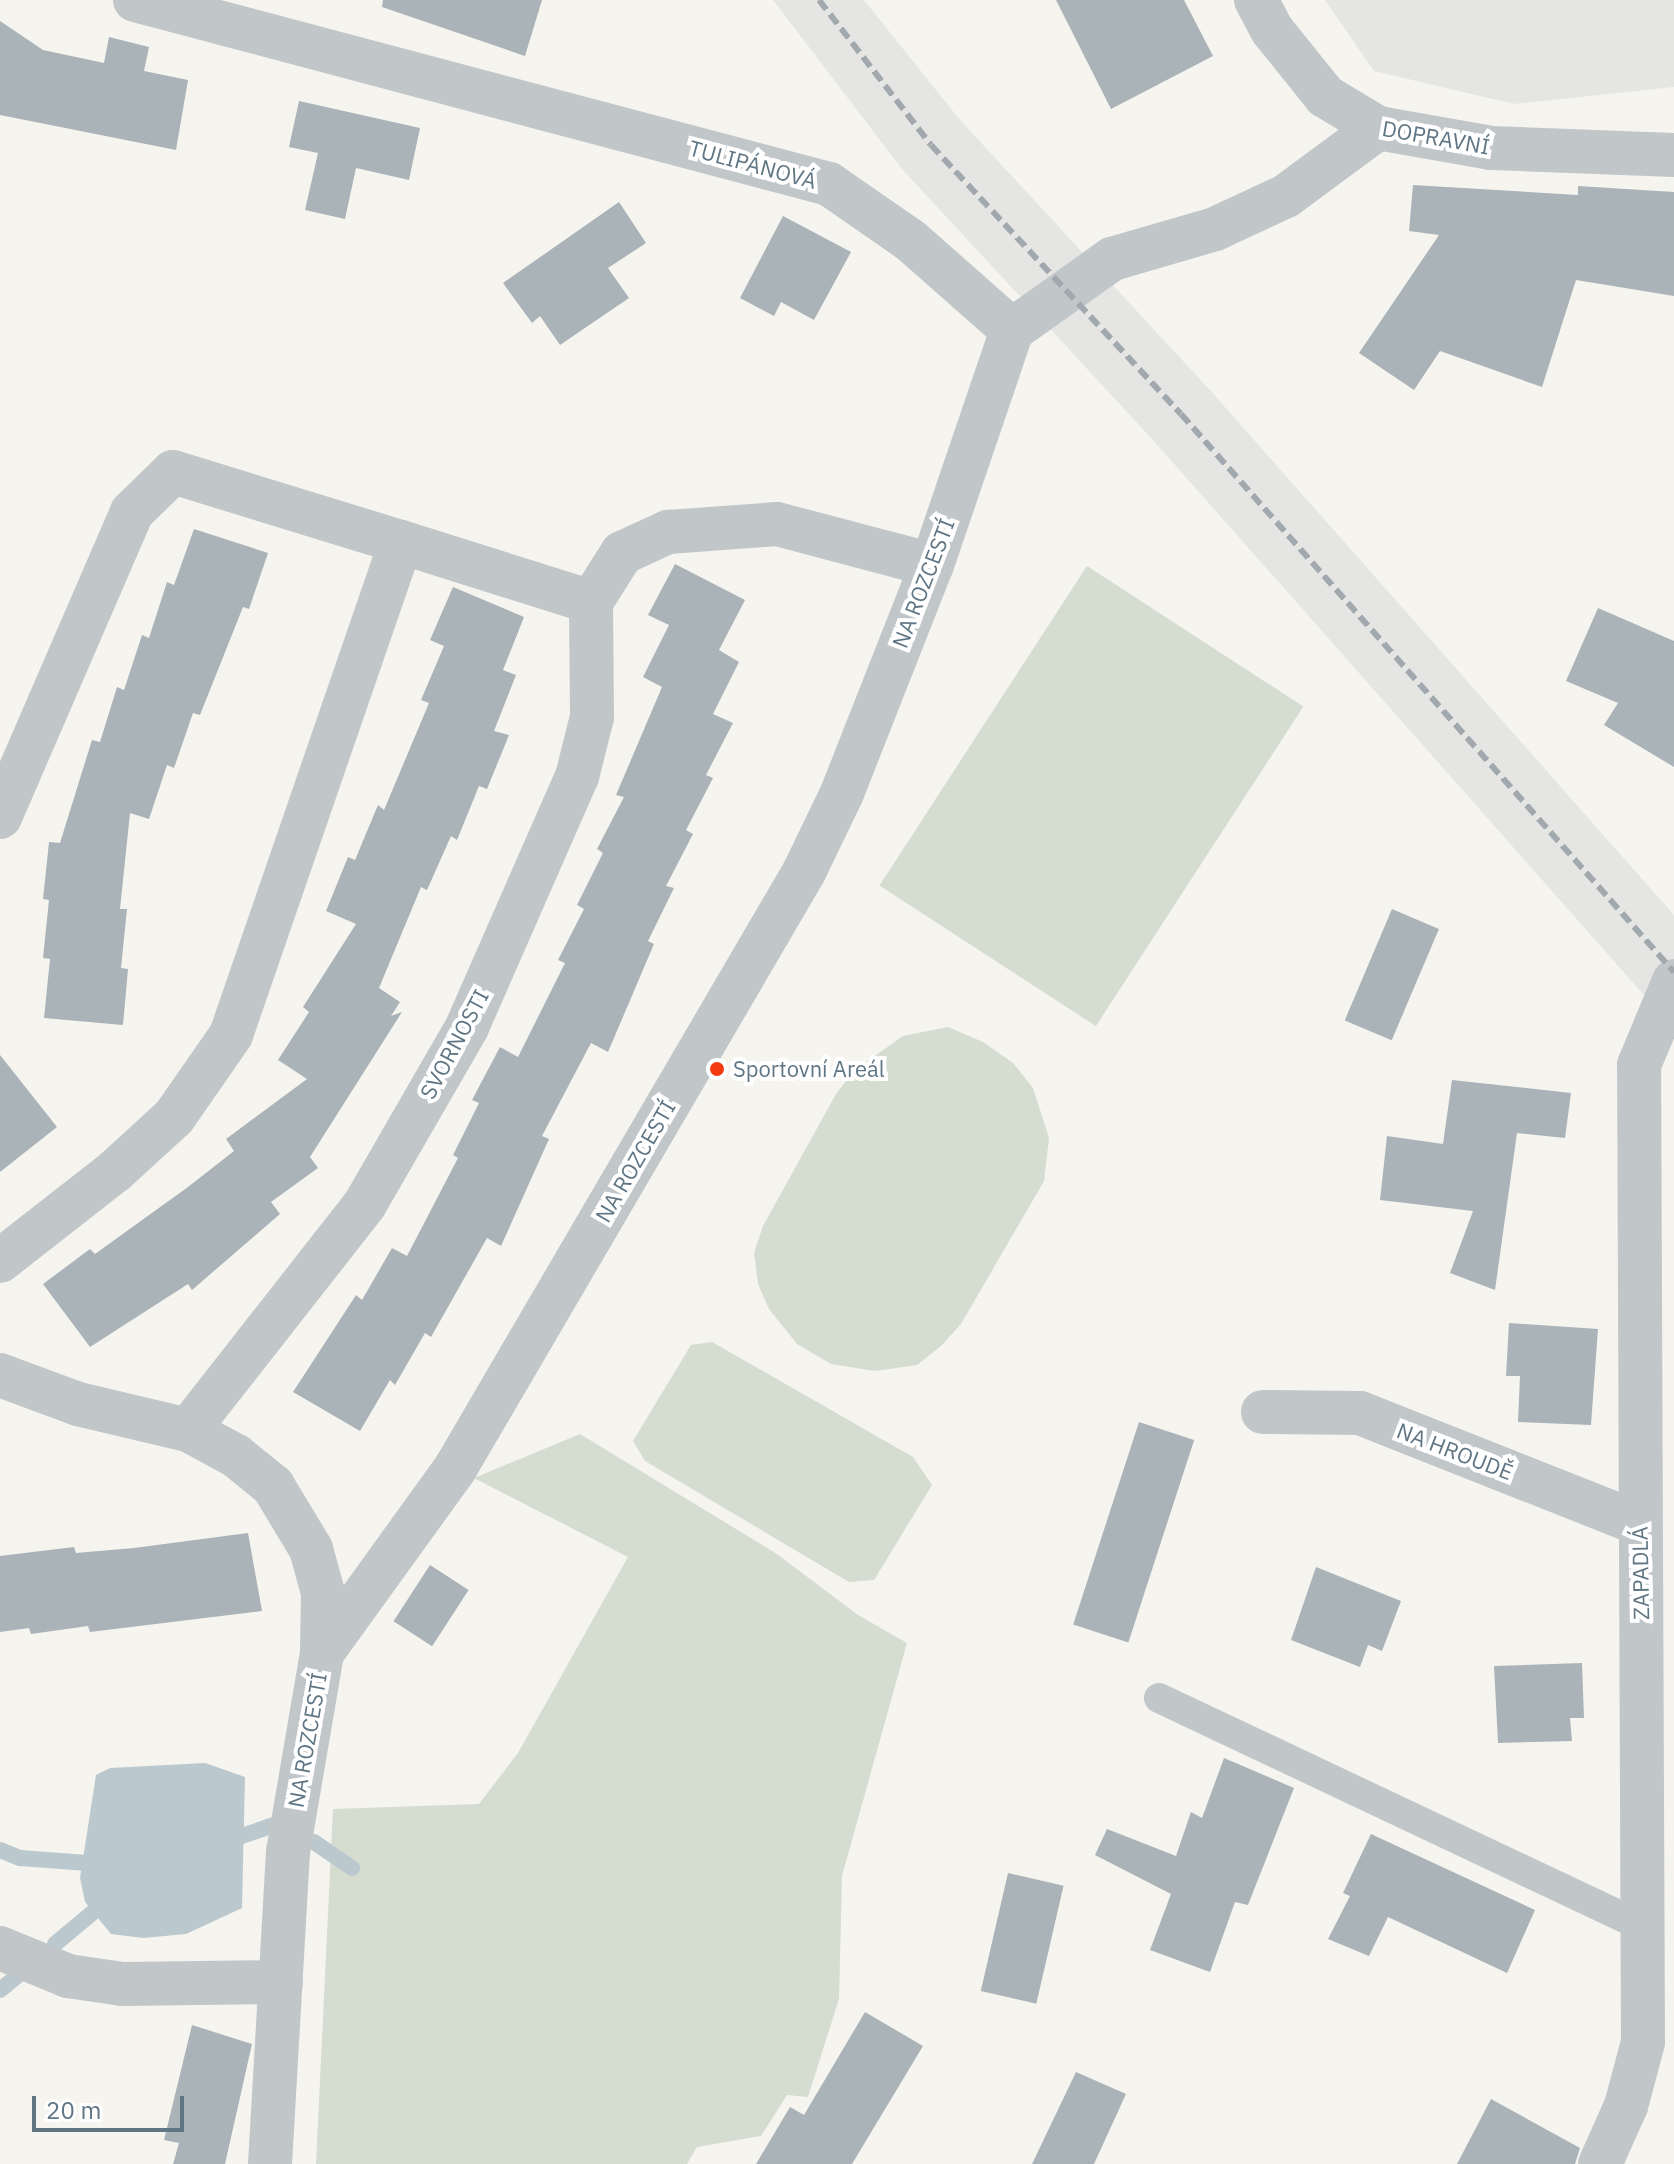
<!DOCTYPE html>
<meta charset="utf-8">
<style>
body{margin:0}
#map{position:relative;width:1674px;height:2164px;overflow:hidden;background:#f5f4ef;font-family:"IBM Plex Sans",sans-serif}
div>[style]{position:absolute}
.built>*{inset:0;background:#e5e6e3}
.green>*{inset:0;background:#d5dcd0;transform-origin:0 0}
.water>*{inset:0;background:#bbc8cd}
.stream>*{height:16px;margin:-8px;padding:0 8px;transform-origin:8px;border-radius:8px;background:#bbc8cd}
.building>*{inset:0;background:#aab3b8;transform-origin:0 0}
.service>*{height:30px;margin:-15px;padding:0 15px;transform-origin:15px;border-radius:15px;background:#c1c6c9}
.minor>*{height:44px;margin:-22px;padding:0 22px;transform-origin:22px;border-radius:22px;background:#c1c6c9}
.rail>*{height:6px;margin-top:-3px;transform-origin:0;background:repeating-linear-gradient(90deg,#a1a9ae 0 12px,transparent 0 18px)}
.dots>*{width:22px;height:22px;translate:-50% -50%;box-sizing:border-box;border:4px solid #fff;border-radius:50%}
span{translate:-50% -50%;white-space:nowrap;text-align:center;line-height:1.15;-webkit-text-stroke:8px #fff;paint-order:stroke}
.street-label{font-size:22px;color:#607684}
.poi-label{font-size:22px;color:#607684}
.left{translate:0 -50%;text-align:left}
.scale{position:absolute;left:32px;top:2096px;width:152px;height:36px;box-sizing:border-box;border:4px solid #607684;border-top:0;padding-left:10px;font-size:24px;line-height:28px;white-space:nowrap;color:#607684;-webkit-text-stroke:6px #fff;paint-order:stroke}
</style>
<div id="map">
<div class="built">
<i style="clip-path:polygon(773px 0,864px 0,960px 120px,1209px 389px,1674px 915px,1674px 1029px,1152px 439px,902px 169px)"></i>
<i style="clip-path:polygon(1325px 0,1674px 0,1674px 87px,1514px 104px,1374px 71px)"></i>
</div>
<div class="green">
<i style="left:1087px;top:566px;width:258px;height:381px;rotate:33deg"></i>
<i style="clip-path:polygon(948px 1027px,983px 1042px,1013px 1063px,1033px 1088px,1049px 1138px,1044px 1181px,961px 1324px,941px 1346px,917px 1365px,875px 1371px,831px 1364px,797px 1344px,769px 1309px,758px 1284px,754px 1253px,763px 1226px,836px 1094px,855px 1070px,903px 1036px)"></i>
<i style="clip-path:polygon(712px 1342px,913px 1457px,932px 1485px,874px 1580px,849px 1582px,645px 1461px,633px 1441px,691px 1345px)"></i>
<i style="clip-path:polygon(580px 1434px,777px 1554px,858px 1615px,907px 1643px,842px 1876px,839px 1999px,808px 2097px,787px 2095px,761px 2136px,697px 2147px,687px 2164px,316px 2164px,333px 1809px,479px 1804px,518px 1753px,628px 1557px,474px 1478px)"></i>
</div>
<div class="water">
<i style="clip-path:polygon(205px 1763px,245px 1777px,242px 1908px,186px 1934px,143px 1938px,111px 1934px,85px 1902px,80px 1878px,96px 1775px,110px 1768px)"></i>
</div>
<div class="stream">
<i style="left:224px;top:1842px;width:53px;rotate:-18.8deg"></i>
<i style="left:314px;top:1842px;width:46px;rotate:34.4deg"></i>
<i style="left:0;top:1850px;width:22px;rotate:22deg"></i>
<i style="left:20px;top:1858px;width:81px;rotate:4.2deg"></i>
<i style="left:55px;top:1944px;width:70px;rotate:-39.8deg"></i>
<i style="left:0;top:1990px;width:22px;rotate:-39deg"></i>
</div>
<div class="building">
<i style="clip-path:polygon(383px 0,542px 0,525px 56px,382px 7px)"></i>
<i style="clip-path:polygon(1056px 0,1184px 0,1213px 56px,1111px 109px)"></i>
<i style="clip-path:polygon(0 21px,43px 50px,104px 63px,109px 37px,149px 47px,144px 71px,188px 80px,176px 150px,0 115px)"></i>
<i style="clip-path:polygon(299px 101px,420px 128px,409px 180px,356px 168px,345px 219px,305px 210px,318px 153px,289px 147px)"></i>
<i style="clip-path:polygon(1413px 185px,1578px 195px,1578px 186px,1674px 192px,1674px 296px,1576px 280px,1542px 387px,1440px 351px,1414px 390px,1359px 353px,1439px 235px,1409px 231px)"></i>
<i style="clip-path:polygon(619px 202px,646px 243px,608px 268px,629px 298px,560px 345px,540px 316px,532px 323px,503px 283px)"></i>
<i style="clip-path:polygon(783px 216px,851px 252px,814px 320px,781px 302px,774px 316px,740px 298px)"></i>
<i style="clip-path:polygon(194px 529px,268px 553px,249px 609px,243px 607px,200px 715px,193px 713px,174px 768px,167px 765px,149px 819px,130px 813px,120px 909px,127px 909px,121px 968px,128px 969px,123px 1025px,44px 1018px,50px 959px,43px 958px,49px 900px,43px 899px,49px 842px,60px 843px,92px 740px,100px 742px,117px 687px,124px 690px,142px 635px,149px 638px,167px 582px,174px 585px)"></i>
<i style="clip-path:polygon(675px 564px,745px 600px,719px 650px,739px 662px,713px 714px,733px 723px,706px 775px,713px 778px,686px 830px,693px 834px,666px 886px,674px 888px,648px 941px,654px 944px,608px 1052px,591px 1043px,542px 1136px,549px 1139px,501px 1246px,487px 1238px,431px 1337px,425px 1333px,395px 1385px,390px 1380px,360px 1431px,293px 1392px,356px 1295px,362px 1300px,392px 1248px,407px 1256px,458px 1158px,453px 1155px,479px 1103px,472px 1100px,500px 1047px,518px 1057px,565px 963px,558px 960px,584px 909px,577px 905px,603px 853px,597px 849px,624px 797px,616px 795px,662px 687px,643px 677px,669px 625px,648px 615px)"></i>
<i style="clip-path:polygon(453px 587px,524px 617px,503px 670px,516px 675px,494px 731px,509px 735px,487px 789px,479px 786px,457px 840px,451px 836px,427px 890px,421px 887px,379px 988px,400px 1002px,391px 1016px,402px 1012px,310px 1157px,318px 1168px,271px 1202px,280px 1214px,192px 1290px,188px 1284px,90px 1347px,43px 1284px,90px 1249px,95px 1254px,188px 1187px,234px 1151px,226px 1139px,307px 1079px,278px 1060px,309px 1012px,303px 1007px,356px 924px,326px 911px,348px 857px,355px 860px,378px 805px,384px 810px,429px 703px,421px 700px,444px 646px,430px 640px)"></i>
<i style="clip-path:polygon(1598px 608px,1674px 641px,1674px 767px,1604px 725px,1618px 703px,1566px 681px)"></i>
<i style="left:1392px;top:909px;width:51px;height:121px;rotate:23deg"></i>
<i style="clip-path:polygon(0 1055px,57px 1127px,0 1172px)"></i>
<i style="clip-path:polygon(1452px 1080px,1571px 1093px,1565px 1138px,1517px 1133px,1495px 1290px,1450px 1273px,1473px 1211px,1380px 1200px,1387px 1136px,1443px 1144px)"></i>
<i style="clip-path:polygon(1509px 1323px,1598px 1329px,1591px 1425px,1518px 1422px,1520px 1376px,1506px 1376px)"></i>
<i style="left:1139px;top:1422px;width:58px;height:213px;rotate:18deg"></i>
<i style="clip-path:polygon(248px 1533px,262px 1611px,90px 1632px,88px 1626px,31px 1634px,29px 1628px,0 1632px,0 1556px,74px 1547px,76px 1553px,134px 1548px)"></i>
<i style="left:430px;top:1565px;width:46px;height:67px;rotate:33deg"></i>
<i style="clip-path:polygon(1316px 1567px,1401px 1601px,1382px 1651px,1368px 1645px,1360px 1667px,1291px 1640px)"></i>
<i style="clip-path:polygon(1582px 1663px,1584px 1718px,1570px 1718px,1572px 1741px,1498px 1743px,1494px 1666px)"></i>
<i style="clip-path:polygon(1224px 1758px,1294px 1788px,1248px 1905px,1235px 1902px,1210px 1972px,1150px 1950px,1171px 1894px,1095px 1855px,1107px 1829px,1176px 1856px,1191px 1812px,1202px 1818px)"></i>
<i style="clip-path:polygon(1371px 1834px,1535px 1910px,1507px 1973px,1388px 1917px,1369px 1956px,1328px 1939px,1350px 1896px,1343px 1893px)"></i>
<i style="left:1008px;top:1873px;width:57px;height:121px;rotate:13deg"></i>
<i style="clip-path:polygon(865px 2012px,923px 2046px,852px 2164px,756px 2164px,790px 2107px,804px 2115px)"></i>
<i style="clip-path:polygon(192px 2025px,252px 2044px,225px 2164px,173px 2164px,179px 2143px,164px 2140px)"></i>
<i style="clip-path:polygon(1076px 2072px,1126px 2094px,1094px 2164px,1032px 2164px)"></i>
<i style="clip-path:polygon(1491px 2099px,1580px 2148px,1575px 2164px,1457px 2164px)"></i>
</div>
<div class="service">
<i style="left:1159px;top:1698px;width:536px;rotate:25.28deg"></i>
</div>
<div class="minor">
<i style="left:135px;top:0;width:718px;rotate:14.85deg"></i>
<i style="left:829px;top:184px;width:98px;rotate:34.7deg"></i>
<i style="left:910px;top:240px;width:136px;rotate:41.4deg"></i>
<i style="left:1256px;top:0;width:34px;rotate:62deg"></i>
<i style="left:1272px;top:30px;width:85px;rotate:51.2deg"></i>
<i style="left:1325px;top:96px;width:62px;rotate:31.1deg"></i>
<i style="left:1378px;top:128px;width:115px;rotate:10deg"></i>
<i style="left:1491px;top:148px;width:183px;rotate:2.2deg"></i>
<i style="left:1012px;top:330px;width:123px;rotate:-35.4deg"></i>
<i style="left:1112px;top:259px;width:107px;rotate:-16.2deg"></i>
<i style="left:1215px;top:229px;width:78px;rotate:-24.9deg"></i>
<i style="left:1286px;top:196px;width:114px;rotate:-36.5deg"></i>
<i style="left:401px;top:542px;width:199px;rotate:17.5deg"></i>
<i style="left:0;top:817px;width:332px;rotate:-66.6deg"></i>
<i style="left:132px;top:512px;width:57px;rotate:-44.3deg"></i>
<i style="left:173px;top:472px;width:239px;rotate:17.1deg"></i>
<i style="left:401px;top:542px;width:521px;rotate:109.03deg"></i>
<i style="left:231px;top:1035px;width:100px;rotate:124.8deg"></i>
<i style="left:174px;top:1117px;width:80px;rotate:137.5deg"></i>
<i style="left:115px;top:1171px;width:146px;rotate:142deg"></i>
<i style="left:0;top:1375px;width:83px;rotate:20.4deg"></i>
<i style="left:78px;top:1404px;width:113px;rotate:13.3deg"></i>
<i style="left:188px;top:1430px;width:55px;rotate:28.4deg"></i>
<i style="left:236px;top:1456px;width:48px;rotate:39deg"></i>
<i style="left:273px;top:1486px;width:74px;rotate:58.9deg"></i>
<i style="left:311px;top:1549px;width:46px;rotate:74.7deg"></i>
<i style="left:323px;top:1593px;width:60px;rotate:91deg"></i>
<i style="left:1263px;top:1412px;width:97px;rotate:0.6deg"></i>
<i style="left:1360px;top:1413px;width:301px;rotate:21.6deg"></i>
<i style="left:188px;top:1430px;width:287px;rotate:-51.9deg"></i>
<i style="left:365px;top:1204px;width:204px;rotate:-60deg"></i>
<i style="left:467px;top:1027px;width:273px;rotate:-66.3deg"></i>
<i style="left:577px;top:777px;width:62px;rotate:-76deg"></i>
<i style="left:592px;top:717px;width:115px;rotate:-90.5deg"></i>
<i style="left:591px;top:602px;width:58px;rotate:-57.7deg"></i>
<i style="left:622px;top:553px;width:51px;rotate:-24.5deg"></i>
<i style="left:668px;top:532px;width:109px;rotate:-4.2deg"></i>
<i style="left:777px;top:524px;width:160px;rotate:14.8deg"></i>
<i style="left:0;top:1948px;width:74px;rotate:22.4deg"></i>
<i style="left:68px;top:1976px;width:55px;rotate:8.4deg"></i>
<i style="left:122px;top:1984px;width:159px;rotate:-0.7deg"></i>
<i style="left:270px;top:2164px;width:313px;rotate:-86.7deg"></i>
<i style="left:288px;top:1852px;width:202px;rotate:-80.3deg"></i>
<i style="left:322px;top:1653px;width:229px;rotate:-54.2deg"></i>
<i style="left:456px;top:1467px;width:689px;rotate:-59.68deg"></i>
<i style="left:804px;top:872px;width:88px;rotate:-64.3deg"></i>
<i style="left:842px;top:793px;width:245px;rotate:-68.5deg"></i>
<i style="left:932px;top:565px;width:248px;rotate:-71.2deg"></i>
<i style="left:1600px;top:2164px;width:64px;rotate:-65.9deg"></i>
<i style="left:1626px;top:2106px;width:66px;rotate:-75.1deg"></i>
<i style="left:1643px;top:2042px;width:977px;rotate:-90.23deg"></i>
<i style="left:1639px;top:1065px;width:91px;rotate:-67.4deg"></i>
</div>
<div class="rail">
<i style="left:819px;top:0;width:183px;rotate:52.3deg"></i>
<i style="left:931px;top:145px;width:367px;rotate:47.1deg"></i>
<i style="left:1181px;top:414px;width:745px;rotate:48.54deg"></i>
</div>
<div class="dots">
<i style="left:717px;top:1069px;background:#f43b10"></i>
</div>
<div class="street-label">
<span style="left:1436px;top:137px;rotate:10deg">DOPRAVNÍ</span>
<span style="left:753px;top:164px;rotate:15deg">TULIPÁNOVÁ</span>
<span style="left:923px;top:583px;rotate:-69deg">NA ROZCESTÍ</span>
<span style="left:454px;top:1044px;rotate:-62deg">SVORNOSTI</span>
<span style="left:635px;top:1161px;rotate:-60deg">NA ROZCESTÍ</span>
<span style="left:1455px;top:1451px;rotate:21deg">NA HROUDĚ</span>
<span style="left:1640px;top:1573px;rotate:-91deg">ZAPADLÁ</span>
<span style="left:307px;top:1740px;rotate:-80deg">NA ROZCESTÍ</span>
</div>
<div class="poi-label">
<span class="left" style="left:733px;top:1069px">Sportovní Areál</span>
</div>
<div class="scale">20 m</div>
</div>
